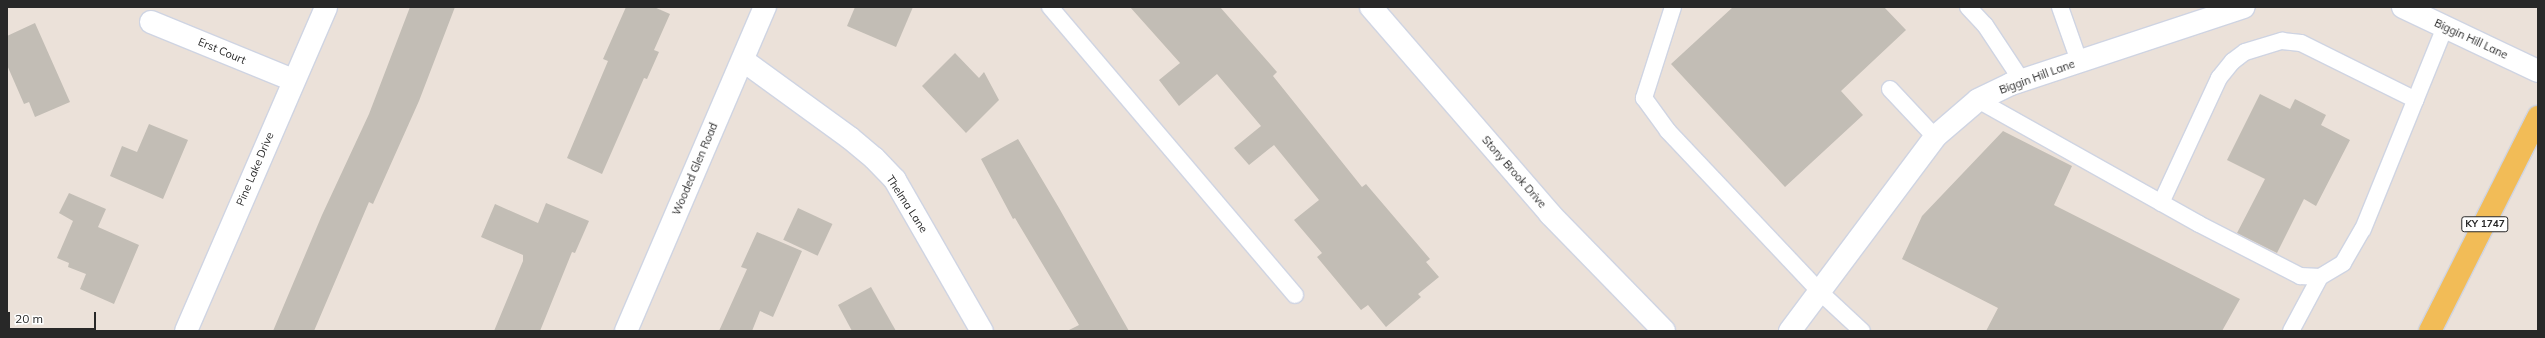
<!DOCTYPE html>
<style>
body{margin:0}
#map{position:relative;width:2545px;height:338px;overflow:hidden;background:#ebe1d9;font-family:Mulish,sans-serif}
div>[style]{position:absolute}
.building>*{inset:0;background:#c2bdb5;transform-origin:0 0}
.roads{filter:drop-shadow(1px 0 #cfd4e2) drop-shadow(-1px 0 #cfd4e2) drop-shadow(0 1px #cfd4e2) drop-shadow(0 -1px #cfd4e2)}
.lane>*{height:16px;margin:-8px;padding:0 8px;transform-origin:8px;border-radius:8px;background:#fff}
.street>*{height:22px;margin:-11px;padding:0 11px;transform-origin:11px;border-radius:11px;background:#fff}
.secondary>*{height:22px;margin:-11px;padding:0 11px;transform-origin:11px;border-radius:11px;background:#fff}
.primary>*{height:22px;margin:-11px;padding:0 11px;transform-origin:11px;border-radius:11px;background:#f2bc57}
span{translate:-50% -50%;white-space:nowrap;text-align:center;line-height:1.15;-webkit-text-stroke:3px #fff;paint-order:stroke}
.shield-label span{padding:1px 3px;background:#fff;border:1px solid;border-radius:3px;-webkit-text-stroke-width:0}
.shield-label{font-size:10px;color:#282828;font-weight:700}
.street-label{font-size:11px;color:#282828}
.frame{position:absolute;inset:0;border:8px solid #282828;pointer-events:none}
.scale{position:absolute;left:8px;top:312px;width:88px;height:18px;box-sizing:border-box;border:2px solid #282828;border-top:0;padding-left:5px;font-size:12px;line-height:14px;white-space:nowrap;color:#282828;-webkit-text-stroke:3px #fff;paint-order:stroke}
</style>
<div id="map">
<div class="building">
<i style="clip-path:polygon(410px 7px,455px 7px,419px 101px,373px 204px,369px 202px,314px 331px,273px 331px,322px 215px,369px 114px)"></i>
<i style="clip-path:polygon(626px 7px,654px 7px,670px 14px,654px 50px,659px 52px,647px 79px,644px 78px,602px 174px,567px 158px,608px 61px,603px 59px)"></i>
<i style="clip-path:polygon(855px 7px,913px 7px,896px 47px,847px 26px)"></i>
<i style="clip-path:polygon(1130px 7px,1220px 7px,1277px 72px,1273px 76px,1362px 187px,1366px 184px,1430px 259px,1426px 262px,1439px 277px,1418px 294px,1421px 297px,1386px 327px,1368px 305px,1361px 310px,1317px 257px,1322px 253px,1294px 220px,1319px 200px,1274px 145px,1249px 165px,1234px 148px,1261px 126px,1217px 74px,1179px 106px,1159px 80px,1180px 63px)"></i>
<i style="clip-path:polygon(1733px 7px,1884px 7px,1906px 30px,1841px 91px,1863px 115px,1785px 187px,1671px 64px)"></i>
<i style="clip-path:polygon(35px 23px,70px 102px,35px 117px,29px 102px,24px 104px,7px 65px,7px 36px)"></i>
<i style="clip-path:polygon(955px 53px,979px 78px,984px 72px,999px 100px,966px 133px,922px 86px)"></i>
<i style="clip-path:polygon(2260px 94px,2290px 109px,2295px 99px,2326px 115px,2321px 125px,2350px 140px,2316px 206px,2304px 199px,2277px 253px,2237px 233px,2265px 179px,2227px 160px)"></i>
<i style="clip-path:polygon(149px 124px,188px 140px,163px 199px,110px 176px,122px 146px,137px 152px)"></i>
<i style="clip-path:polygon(2003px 131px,2072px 166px,2054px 205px,2240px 299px,2222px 331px,1986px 331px,1998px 308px,1902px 259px,1922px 216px)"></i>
<i style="clip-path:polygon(1018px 139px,1059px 208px,1129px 331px,1067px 331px,1079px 325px,1015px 218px,1013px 219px,981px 159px)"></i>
<i style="clip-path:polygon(69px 193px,106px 209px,98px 227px,139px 245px,114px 304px,80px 289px,86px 274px,68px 267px,69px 263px,57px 258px,73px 221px,59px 213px)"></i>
<i style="clip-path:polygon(546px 203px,589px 221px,575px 253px,572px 252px,540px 331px,494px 331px,523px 261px,523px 255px,481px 237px,495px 204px,538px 223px)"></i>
<i style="left:798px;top:208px;width:38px;height:35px;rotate:25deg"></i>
<i style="clip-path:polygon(757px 232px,802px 251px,773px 317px,760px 311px,752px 331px,719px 331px,747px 269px,741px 267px)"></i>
<i style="clip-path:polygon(871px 287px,896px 331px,852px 331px,838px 305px)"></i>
</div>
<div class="roads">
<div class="lane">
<i style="left:1050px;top:7px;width:378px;rotate:49.6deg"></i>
<i style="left:1673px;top:7px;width:96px;rotate:107.7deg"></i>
<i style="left:1644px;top:98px;width:41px;rotate:54deg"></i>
<i style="left:1668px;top:131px;width:221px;rotate:46.6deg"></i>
<i style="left:1820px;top:292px;width:57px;rotate:42.9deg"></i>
<i style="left:1968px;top:7px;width:25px;rotate:47deg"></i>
<i style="left:1985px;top:25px;width:67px;rotate:56.5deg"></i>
<i style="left:2060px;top:7px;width:57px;rotate:70.6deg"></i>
<i style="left:1890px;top:89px;width:66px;rotate:46.8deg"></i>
<i style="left:1978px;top:100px;width:253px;rotate:29.3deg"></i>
<i style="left:2199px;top:224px;width:114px;rotate:27.2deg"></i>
<i style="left:2300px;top:276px;width:20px;rotate:3deg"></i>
<i style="left:2320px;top:277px;width:27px;rotate:-31deg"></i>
<i style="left:2343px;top:263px;width:39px;rotate:-60deg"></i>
<i style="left:2363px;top:229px;width:218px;rotate:-67.9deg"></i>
<i style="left:2161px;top:203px;width:138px;rotate:-65.1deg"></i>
<i style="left:2219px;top:78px;width:22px;rotate:-51deg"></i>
<i style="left:2233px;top:61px;width:15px;rotate:-37deg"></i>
<i style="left:2245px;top:52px;width:39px;rotate:-17deg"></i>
<i style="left:2282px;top:41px;width:19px;rotate:6deg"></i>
<i style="left:2301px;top:43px;width:128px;rotate:26.4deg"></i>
<i style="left:2291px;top:331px;width:61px;rotate:-61.8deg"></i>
</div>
<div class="street">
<i style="left:2403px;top:7px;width:149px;rotate:25.4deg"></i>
<i style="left:151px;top:22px;width:153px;rotate:22.2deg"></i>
<i style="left:744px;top:61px;width:131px;rotate:36deg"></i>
<i style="left:850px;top:138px;width:31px;rotate:40deg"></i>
<i style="left:874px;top:158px;width:30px;rotate:46deg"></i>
<i style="left:895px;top:180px;width:174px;rotate:60.1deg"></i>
<i style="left:186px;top:331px;width:353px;rotate:-66.6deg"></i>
<i style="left:626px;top:331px;width:353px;rotate:-66.8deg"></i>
<i style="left:1790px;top:331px;width:244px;rotate:-53.2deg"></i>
<i style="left:1936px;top:136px;width:55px;rotate:-40.6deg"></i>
<i style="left:1978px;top:100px;width:37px;rotate:-26deg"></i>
<i style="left:2011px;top:84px;width:245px;rotate:-18.3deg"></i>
</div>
<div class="secondary">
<i style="left:1371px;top:7px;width:274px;rotate:49.1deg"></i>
<i style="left:1550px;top:214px;width:163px;rotate:45.7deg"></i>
</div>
<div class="primary">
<i style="left:2430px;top:331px;width:240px;rotate:-63.2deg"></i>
</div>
</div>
<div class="shield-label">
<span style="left:2485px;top:224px">KY 1747</span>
</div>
<div class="street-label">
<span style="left:2471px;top:39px;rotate:25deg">Biggin Hill Lane</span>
<span style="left:222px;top:51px;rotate:23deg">Erst Court</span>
<span style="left:2037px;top:77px;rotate:-20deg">Biggin Hill Lane</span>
<span style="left:255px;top:169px;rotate:-67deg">Pine Lake Drive</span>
<span style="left:695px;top:169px;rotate:-67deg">Wooded Glen Road</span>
<span style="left:1514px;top:172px;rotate:49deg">Stony Brook Drive</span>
<span style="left:907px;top:204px;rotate:57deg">Thelma Lane</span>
</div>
<div class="frame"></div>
<div class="scale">20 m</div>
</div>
